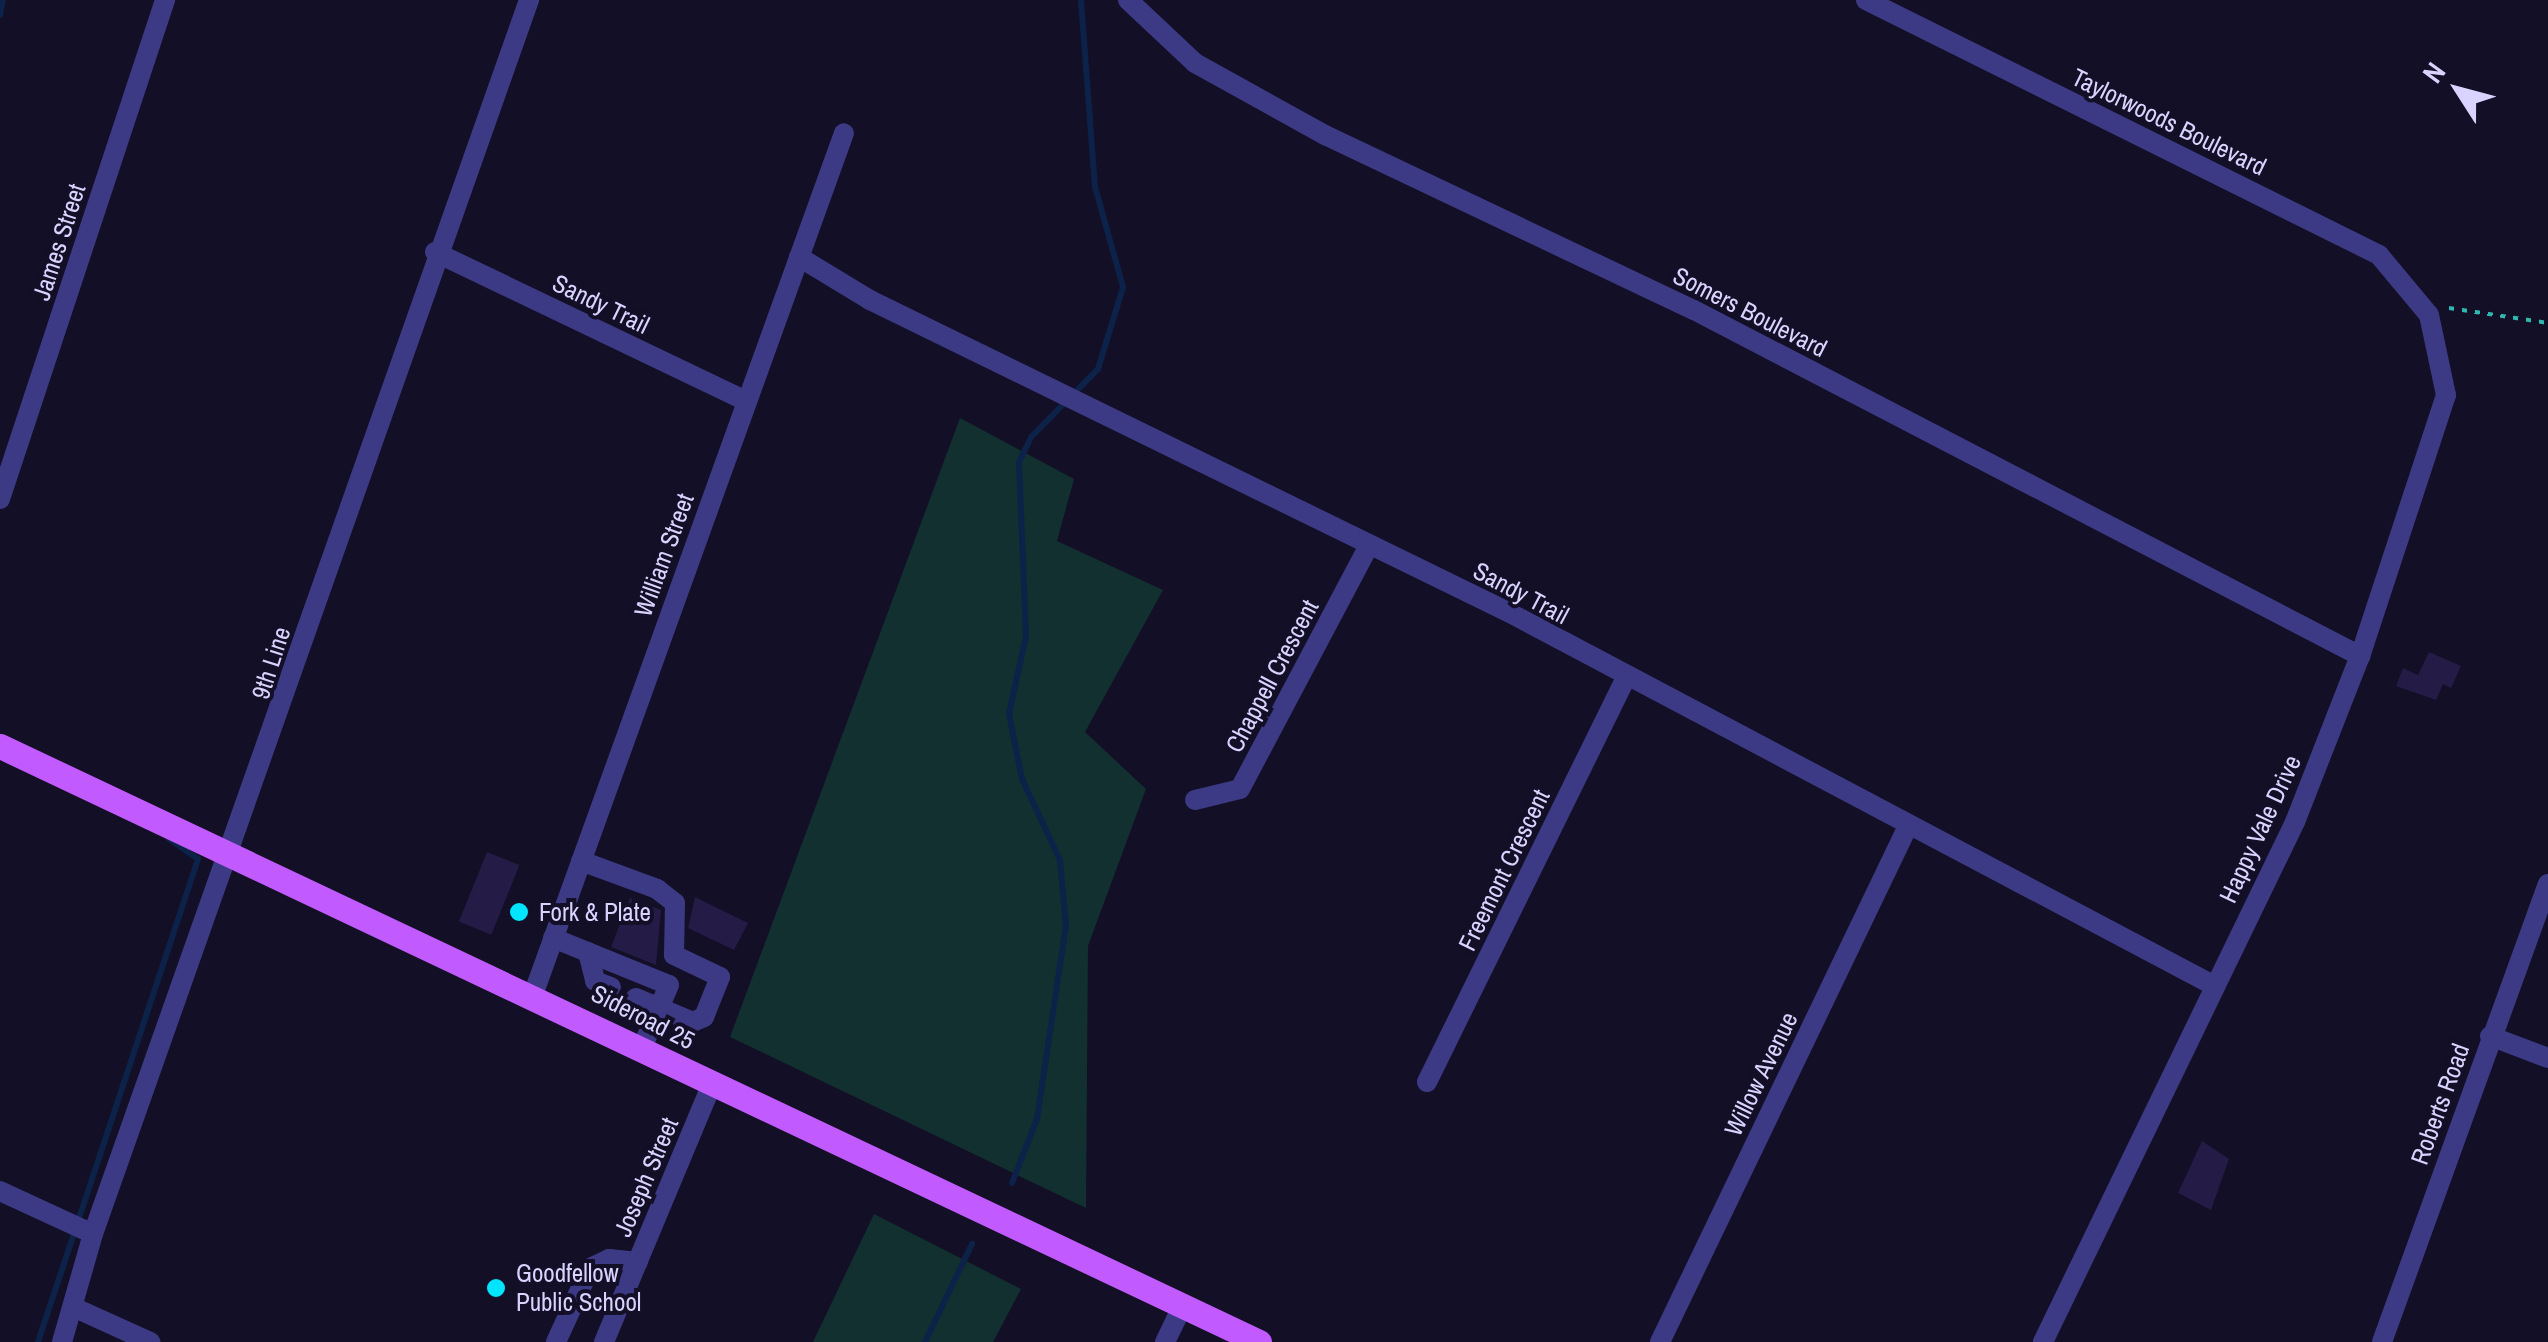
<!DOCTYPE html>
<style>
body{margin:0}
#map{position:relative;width:2548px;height:1342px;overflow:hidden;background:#130f26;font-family:"Archivo Narrow",sans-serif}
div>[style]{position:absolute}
.green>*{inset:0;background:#12302f}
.stream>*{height:6px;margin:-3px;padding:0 3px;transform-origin:3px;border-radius:3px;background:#0c2248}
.building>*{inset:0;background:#241b47;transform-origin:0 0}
.path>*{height:4px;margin-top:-2px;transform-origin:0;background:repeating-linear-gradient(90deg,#2fb8b0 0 5px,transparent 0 13px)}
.minor>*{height:20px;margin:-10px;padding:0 10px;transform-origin:10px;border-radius:10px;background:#3d3a85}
.major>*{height:25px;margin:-12.5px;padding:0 12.5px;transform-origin:12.5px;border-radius:12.5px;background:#c25bff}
.dots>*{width:28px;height:28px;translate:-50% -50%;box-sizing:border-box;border:5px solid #130f26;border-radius:50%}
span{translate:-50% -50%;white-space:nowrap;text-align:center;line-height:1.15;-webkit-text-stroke:8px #130f26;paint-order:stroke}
.street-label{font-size:25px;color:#d9d4ff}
.poi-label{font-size:25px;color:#d9d4ff}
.left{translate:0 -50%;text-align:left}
.north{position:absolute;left:2408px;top:40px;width:100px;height:100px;-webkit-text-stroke:8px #130f26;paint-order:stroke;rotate:306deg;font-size:28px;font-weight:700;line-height:40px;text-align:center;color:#d9d4ff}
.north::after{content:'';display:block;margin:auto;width:35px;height:45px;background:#d9d4ff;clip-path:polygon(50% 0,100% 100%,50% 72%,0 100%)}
</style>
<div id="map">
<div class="green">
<i style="clip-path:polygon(960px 418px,1074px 479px,1057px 541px,1163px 590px,1085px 732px,1146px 789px,1088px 946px,1086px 1208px,730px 1037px)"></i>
<i style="clip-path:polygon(874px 1214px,1021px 1289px,993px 1342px,813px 1342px)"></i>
</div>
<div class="stream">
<i style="left:0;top:15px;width:15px;rotate:-79deg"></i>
<i style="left:1012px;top:1183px;width:69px;rotate:-68.7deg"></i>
<i style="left:1037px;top:1119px;width:195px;rotate:-81.5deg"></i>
<i style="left:1066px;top:926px;width:66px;rotate:-95.2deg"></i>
<i style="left:1060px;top:860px;width:89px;rotate:-115.1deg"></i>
<i style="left:1022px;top:779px;width:66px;rotate:-101.3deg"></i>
<i style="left:1009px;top:714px;width:80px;rotate:-77.7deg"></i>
<i style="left:1026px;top:636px;width:174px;rotate:-92.3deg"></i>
<i style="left:1019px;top:462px;width:28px;rotate:-64deg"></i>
<i style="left:1031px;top:437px;width:95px;rotate:-45.4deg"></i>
<i style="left:1098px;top:369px;width:86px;rotate:-73deg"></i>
<i style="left:1123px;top:287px;width:104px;rotate:-105.6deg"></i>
<i style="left:1095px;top:187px;width:188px;rotate:-94.3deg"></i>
<i style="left:38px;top:1342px;width:509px;rotate:-71.67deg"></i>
<i style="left:198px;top:859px;width:35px;rotate:-145deg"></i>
<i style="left:925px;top:1342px;width:109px;rotate:-64.4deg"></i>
</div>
<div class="building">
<i style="clip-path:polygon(2429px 652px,2461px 666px,2451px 688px,2443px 684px,2436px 700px,2396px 686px,2403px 668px,2418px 675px)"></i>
<i style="left:487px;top:852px;width:35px;height:75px;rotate:22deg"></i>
<i style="clip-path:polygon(695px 897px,748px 923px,734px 950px,688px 928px)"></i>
<i style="clip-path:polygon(630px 898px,661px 910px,656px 965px,611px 947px)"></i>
<i style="clip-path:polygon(2202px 1141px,2229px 1159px,2211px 1210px,2178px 1193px)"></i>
</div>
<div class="path">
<i style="left:2449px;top:308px;width:100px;rotate:8.6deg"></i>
</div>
<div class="minor">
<i style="left:1128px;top:0;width:92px;rotate:43.2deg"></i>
<i style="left:1195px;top:63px;width:149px;rotate:29deg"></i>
<i style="left:1325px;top:135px;width:408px;rotate:25.4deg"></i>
<i style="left:1694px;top:310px;width:751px;rotate:27.45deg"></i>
<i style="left:1866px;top:0;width:573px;rotate:26.43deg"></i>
<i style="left:2379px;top:255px;width:78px;rotate:50.2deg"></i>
<i style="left:2429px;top:315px;width:82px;rotate:78deg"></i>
<i style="left:2446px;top:395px;width:275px;rotate:108.2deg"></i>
<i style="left:2360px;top:656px;width:178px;rotate:111.4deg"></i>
<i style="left:2295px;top:822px;width:578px;rotate:115.86deg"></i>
<i style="left:435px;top:252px;width:345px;rotate:25.6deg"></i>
<i style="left:799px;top:257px;width:83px;rotate:31.2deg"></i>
<i style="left:870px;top:300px;width:712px;rotate:26.06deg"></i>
<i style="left:1510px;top:613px;width:795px;rotate:27.89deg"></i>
<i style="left:0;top:499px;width:526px;rotate:-71.7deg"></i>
<i style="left:1195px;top:800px;width:46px;rotate:-13.7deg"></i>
<i style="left:1240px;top:789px;width:276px;rotate:-62.1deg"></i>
<i style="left:581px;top:861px;width:81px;rotate:20.2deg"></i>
<i style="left:657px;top:889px;width:23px;rotate:38deg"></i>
<i style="left:675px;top:903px;width:52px;rotate:91.1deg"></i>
<i style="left:674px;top:955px;width:51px;rotate:25.6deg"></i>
<i style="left:720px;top:977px;width:43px;rotate:111.8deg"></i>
<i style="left:704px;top:1017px;width:12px;rotate:156deg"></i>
<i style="left:693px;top:1022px;width:62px;rotate:-157.2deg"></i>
<i style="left:553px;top:938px;width:125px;rotate:22.1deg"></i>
<i style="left:669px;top:985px;width:71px;rotate:113.3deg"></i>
<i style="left:588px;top:952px;width:30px;rotate:76deg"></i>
<i style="left:595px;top:981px;width:17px;rotate:21deg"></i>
<i style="left:533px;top:995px;width:916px;rotate:-70.16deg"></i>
<i style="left:2490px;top:1036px;width:62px;rotate:20.8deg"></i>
<i style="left:1427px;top:1082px;width:449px;rotate:-63.8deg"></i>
<i style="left:0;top:1191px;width:102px;rotate:24.8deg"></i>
<i style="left:73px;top:1307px;width:85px;rotate:24.4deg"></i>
<i style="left:62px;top:1342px;width:112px;rotate:-74deg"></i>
<i style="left:93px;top:1234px;width:1309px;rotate:-70.54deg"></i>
<i style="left:556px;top:1342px;width:81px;rotate:-65.3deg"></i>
<i style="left:590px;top:1268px;width:21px;rotate:-25deg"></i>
<i style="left:609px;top:1259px;width:29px;rotate:6deg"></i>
<i style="left:604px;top:1342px;width:277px;rotate:-67.3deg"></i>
<i style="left:1165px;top:1342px;width:41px;rotate:-64.1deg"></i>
<i style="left:1660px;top:1342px;width:570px;rotate:-64.33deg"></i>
<i style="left:2382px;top:1342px;width:487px;rotate:-70.1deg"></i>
</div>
<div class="major">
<i style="left:0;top:746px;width:1393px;rotate:25.33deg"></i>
</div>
<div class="dots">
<i style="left:519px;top:912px;background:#00e5ff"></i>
<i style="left:496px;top:1288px;background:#00e5ff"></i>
</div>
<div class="street-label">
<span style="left:2169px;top:122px;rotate:26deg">Taylorwoods Boulevard</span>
<span style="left:59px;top:242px;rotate:-72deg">James Street</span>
<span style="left:601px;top:304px;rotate:26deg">Sandy Trail</span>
<span style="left:1750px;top:312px;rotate:27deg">Somers Boulevard</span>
<span style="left:664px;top:555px;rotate:-70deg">William Street</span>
<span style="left:1521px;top:593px;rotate:28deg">Sandy Trail</span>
<span style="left:271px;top:663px;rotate:-72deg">9th Line</span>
<span style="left:1272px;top:676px;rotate:-62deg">Chappell Crescent</span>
<span style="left:2260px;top:829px;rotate:-65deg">Happy Vale Drive</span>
<span style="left:1504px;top:870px;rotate:-64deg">Freemont Crescent</span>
<span style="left:643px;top:1017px;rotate:27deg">Sideroad 25</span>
<span style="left:1761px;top:1074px;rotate:-64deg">Willow Avenue</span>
<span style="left:2440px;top:1104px;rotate:-70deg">Roberts Road</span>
<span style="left:646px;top:1177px;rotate:-67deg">Joseph Street</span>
</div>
<div class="poi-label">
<span class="left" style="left:539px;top:912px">Fork &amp; Plate</span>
<span class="left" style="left:516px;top:1288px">Goodfellow<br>Public School</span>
</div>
<div class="north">N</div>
</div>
